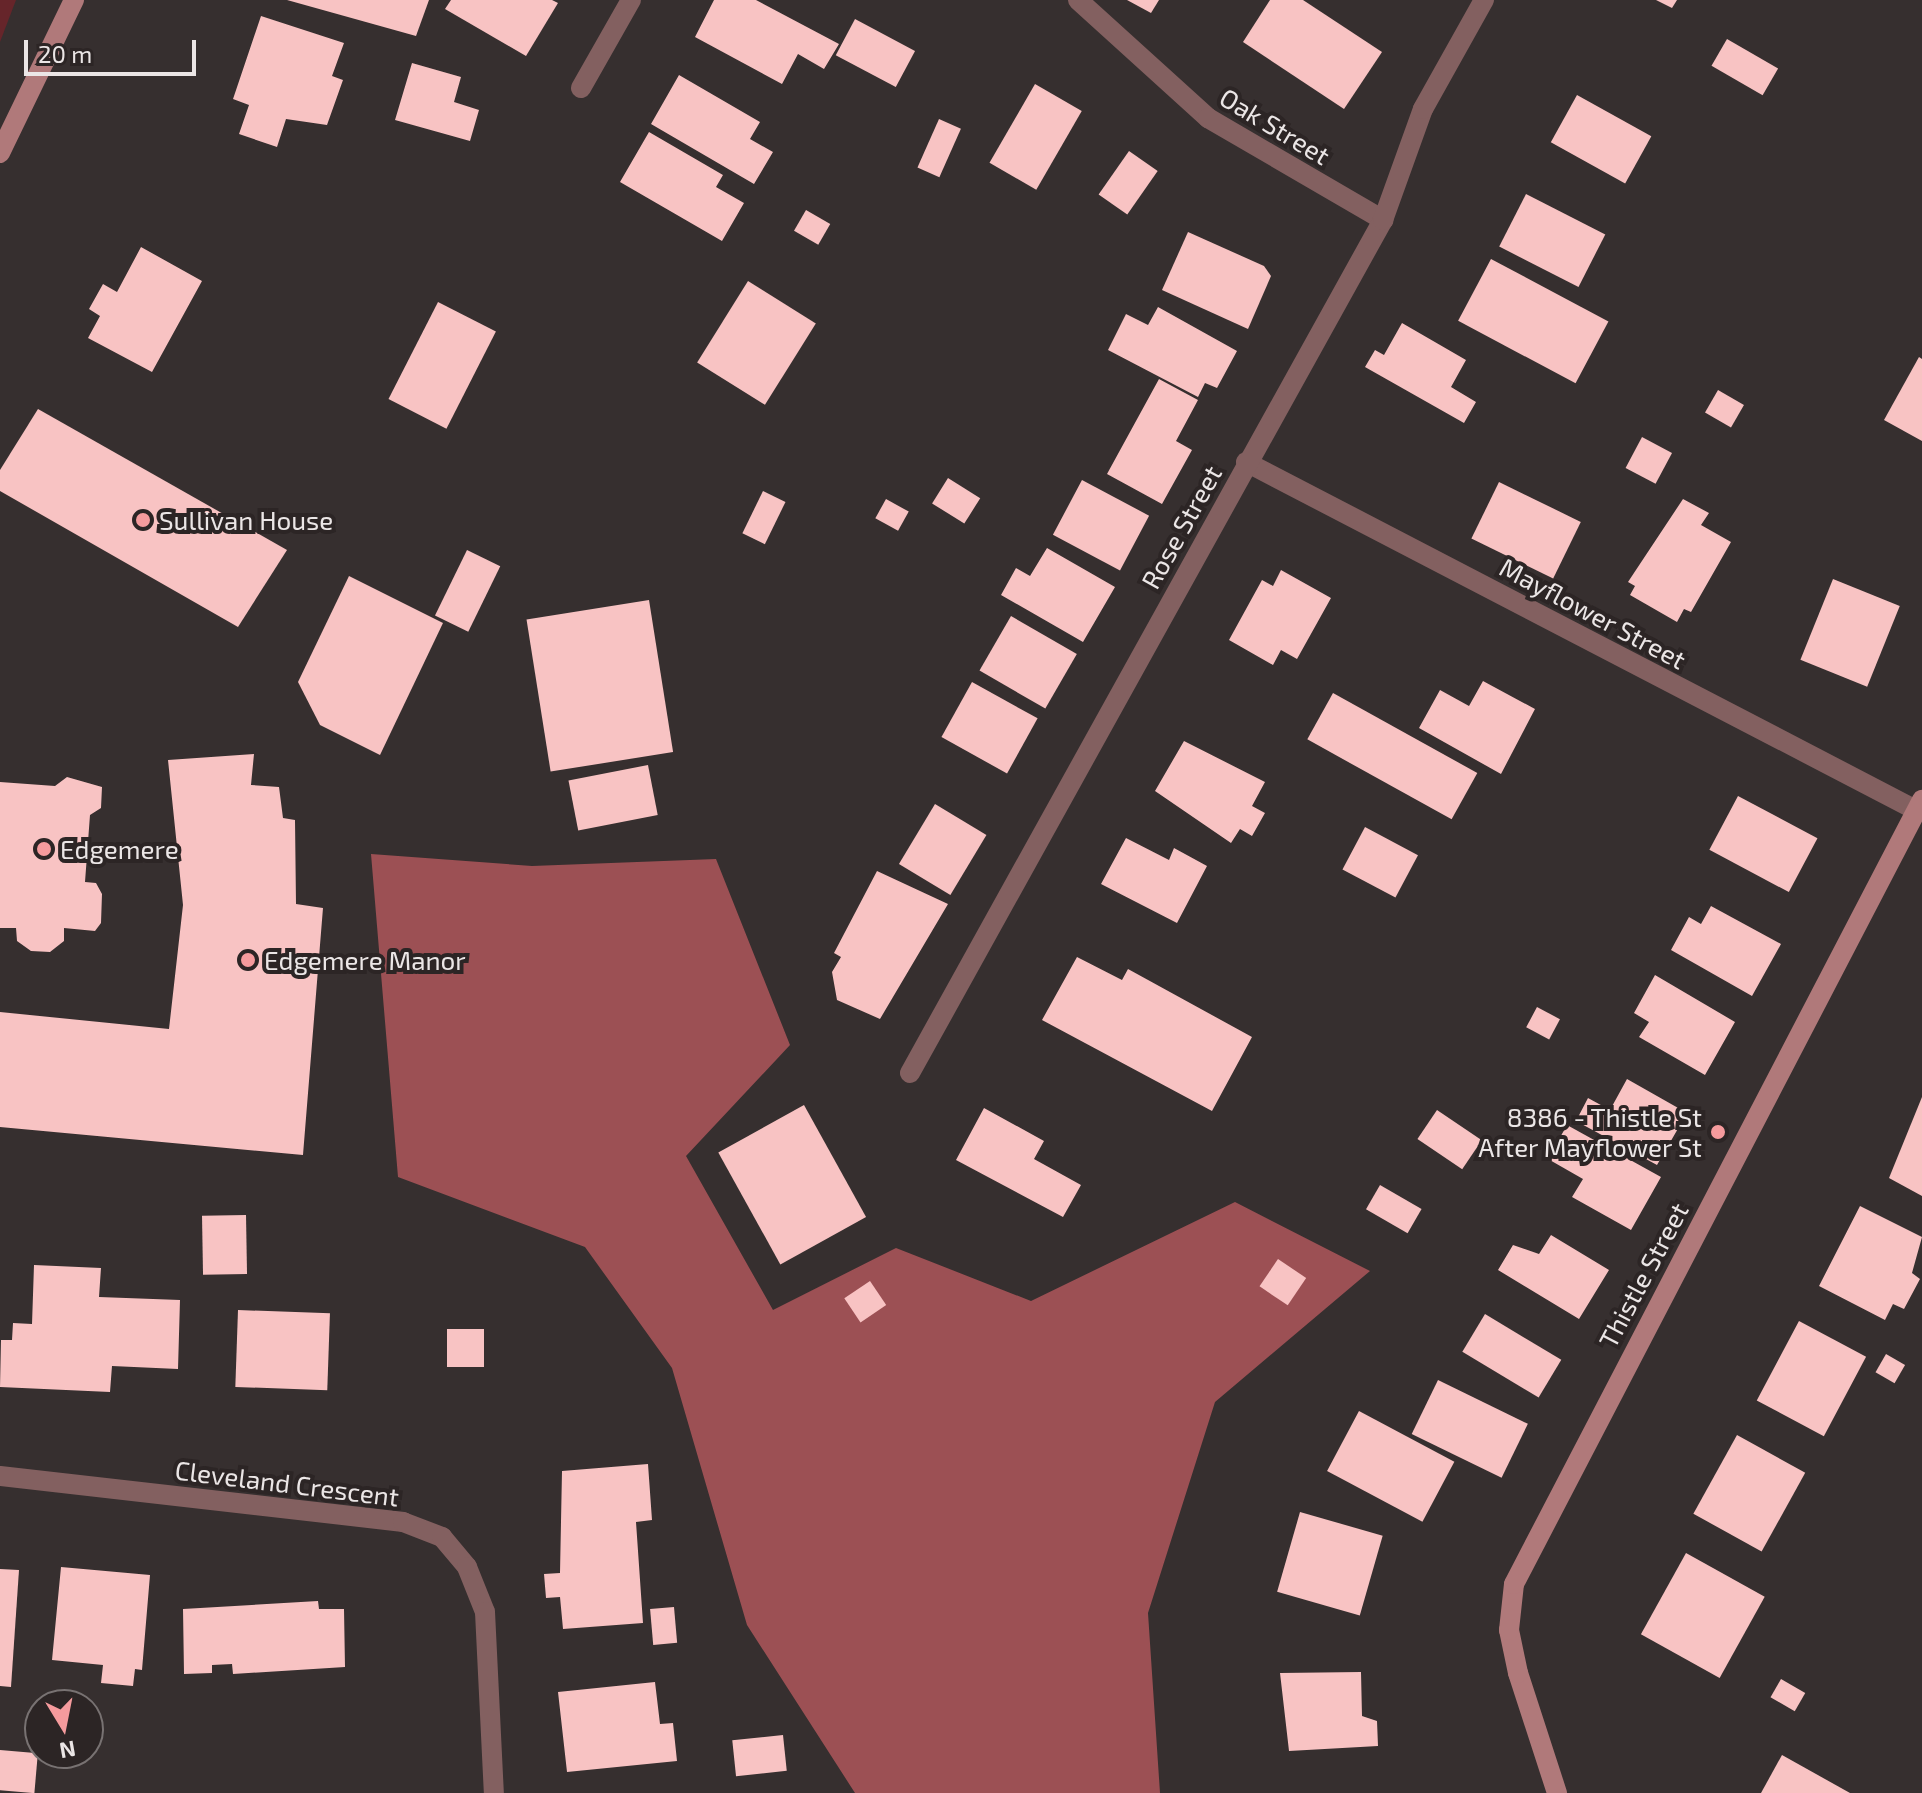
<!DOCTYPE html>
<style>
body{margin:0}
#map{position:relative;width:1922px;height:1793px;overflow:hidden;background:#362f2f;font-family:"Exo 2",sans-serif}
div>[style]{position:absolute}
.green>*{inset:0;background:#66252a}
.forest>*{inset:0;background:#9c5054}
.building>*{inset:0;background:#f8c3c3;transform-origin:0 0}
.street>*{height:20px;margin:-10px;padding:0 10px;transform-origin:10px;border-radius:10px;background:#836060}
.secondary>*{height:20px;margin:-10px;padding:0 10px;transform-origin:10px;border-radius:10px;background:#b0797a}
.dots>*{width:22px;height:22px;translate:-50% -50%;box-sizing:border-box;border:4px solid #2c2525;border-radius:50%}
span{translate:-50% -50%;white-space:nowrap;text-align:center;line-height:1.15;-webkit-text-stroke:8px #2c2525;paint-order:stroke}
.street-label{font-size:26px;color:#ebe6e6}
.poi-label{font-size:26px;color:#ebe6e6}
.left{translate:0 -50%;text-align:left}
.right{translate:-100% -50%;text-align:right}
.north{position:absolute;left:24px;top:1689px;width:80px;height:80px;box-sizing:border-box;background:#2c2525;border:2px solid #787272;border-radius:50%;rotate:170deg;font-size:22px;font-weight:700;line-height:32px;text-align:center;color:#ebe6e6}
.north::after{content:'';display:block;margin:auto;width:28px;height:36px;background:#f59b9d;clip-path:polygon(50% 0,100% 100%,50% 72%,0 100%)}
.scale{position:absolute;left:24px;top:40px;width:172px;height:36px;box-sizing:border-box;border:4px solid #ebe6e6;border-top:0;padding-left:10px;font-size:24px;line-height:28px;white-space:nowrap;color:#ebe6e6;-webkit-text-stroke:6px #2c2525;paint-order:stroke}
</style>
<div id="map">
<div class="green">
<i style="clip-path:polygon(0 0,16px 0,0 42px)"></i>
</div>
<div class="forest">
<i style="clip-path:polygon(371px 854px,532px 866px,716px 859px,790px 1045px,686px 1156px,773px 1310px,896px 1248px,1031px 1301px,1235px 1202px,1370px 1271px,1215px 1402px,1148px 1613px,1160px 1793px,855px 1793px,747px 1625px,672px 1368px,585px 1247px,398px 1177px)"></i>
</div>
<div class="building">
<i style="clip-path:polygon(287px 0,429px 0,416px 36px)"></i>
<i style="clip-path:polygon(451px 0,552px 0,558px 3px,526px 56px,445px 9px)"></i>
<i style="clip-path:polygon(714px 0,756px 0,839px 44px,824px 69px,798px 54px,782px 84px,695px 37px)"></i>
<i style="clip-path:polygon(1127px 0,1159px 0,1151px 13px)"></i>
<i style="clip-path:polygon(1270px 0,1303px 0,1382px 52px,1344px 109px,1243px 42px)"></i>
<i style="clip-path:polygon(1656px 0,1677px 0,1672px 8px)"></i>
<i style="clip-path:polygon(261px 16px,344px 43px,332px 76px,343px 80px,327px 125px,286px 119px,277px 147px,239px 134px,249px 105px,233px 99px)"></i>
<i style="left:855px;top:19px;width:68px;height:41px;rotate:28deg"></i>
<i style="left:1727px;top:39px;width:59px;height:31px;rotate:30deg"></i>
<i style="clip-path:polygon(412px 63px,461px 77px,454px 102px,479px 110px,470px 141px,395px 120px)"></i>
<i style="clip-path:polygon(679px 75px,760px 122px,750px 139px,773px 152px,754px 184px,651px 124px)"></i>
<i style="left:1035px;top:84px;width:54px;height:91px;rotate:30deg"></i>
<i style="left:1577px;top:95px;width:85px;height:54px;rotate:29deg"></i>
<i style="left:939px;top:119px;width:24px;height:53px;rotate:24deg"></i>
<i style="clip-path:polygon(649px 132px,723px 175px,716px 187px,744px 203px,722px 241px,620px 182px)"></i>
<i style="left:1129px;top:151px;width:35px;height:53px;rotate:35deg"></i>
<i style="left:1526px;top:194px;width:89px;height:59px;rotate:27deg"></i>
<i style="left:806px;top:210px;width:28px;height:24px;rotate:30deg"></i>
<i style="clip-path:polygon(1188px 232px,1264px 266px,1271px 276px,1248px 329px,1162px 290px)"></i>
<i style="clip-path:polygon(141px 247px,202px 281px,152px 372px,88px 338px,100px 316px,89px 309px,103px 284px,117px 292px)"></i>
<i style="left:1491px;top:259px;width:133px;height:70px;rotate:28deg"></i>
<i style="left:748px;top:281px;width:80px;height:96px;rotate:32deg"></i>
<i style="left:438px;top:302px;width:65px;height:109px;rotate:27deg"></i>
<i style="clip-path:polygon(1158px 307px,1237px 351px,1217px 388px,1205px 383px,1198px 397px,1108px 350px,1126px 314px,1148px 325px)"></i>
<i style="clip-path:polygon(1402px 323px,1466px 360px,1451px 387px,1476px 402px,1464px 423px,1365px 367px,1375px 350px,1384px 355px)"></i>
<i style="clip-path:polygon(1919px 357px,1922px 359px,1922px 441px,1884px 420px)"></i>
<i style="clip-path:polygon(1159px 379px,1198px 400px,1176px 441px,1192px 450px,1162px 504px,1107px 474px)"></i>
<i style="left:1718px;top:390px;width:30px;height:26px;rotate:30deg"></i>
<i style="clip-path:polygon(38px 409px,287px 550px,238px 627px,0 491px,0 470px)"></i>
<i style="left:1642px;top:437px;width:34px;height:35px;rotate:28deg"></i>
<i style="left:948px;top:478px;width:38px;height:30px;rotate:32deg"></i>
<i style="left:1082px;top:480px;width:76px;height:62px;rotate:28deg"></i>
<i style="left:1499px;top:482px;width:91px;height:63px;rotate:26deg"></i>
<i style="left:763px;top:491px;width:25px;height:47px;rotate:26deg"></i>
<i style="left:886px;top:499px;width:26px;height:22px;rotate:29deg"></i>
<i style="clip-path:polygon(1683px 499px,1709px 513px,1701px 525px,1731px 542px,1691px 612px,1684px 609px,1677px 622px,1630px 595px,1635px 586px,1628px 582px)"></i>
<i style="clip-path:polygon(1047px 548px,1115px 587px,1083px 642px,1001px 595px,1016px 568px,1030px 576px)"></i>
<i style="left:467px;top:550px;width:37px;height:73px;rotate:26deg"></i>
<i style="clip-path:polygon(1281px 570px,1331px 598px,1297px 659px,1281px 650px,1273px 665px,1229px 640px,1262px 580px,1273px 586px)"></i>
<i style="clip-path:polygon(349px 576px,443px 623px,380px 755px,320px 725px,298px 682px)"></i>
<i style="left:1833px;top:579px;width:72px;height:87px;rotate:22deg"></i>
<i style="left:649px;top:600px;width:154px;height:124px;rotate:81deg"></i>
<i style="left:1011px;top:616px;width:76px;height:63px;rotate:30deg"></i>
<i style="clip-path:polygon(1483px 681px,1535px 709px,1501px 774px,1419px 728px,1440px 690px,1469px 706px)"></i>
<i style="left:972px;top:682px;width:75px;height:63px;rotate:29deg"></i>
<i style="left:1333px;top:693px;width:165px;height:53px;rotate:29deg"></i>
<i style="clip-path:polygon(1184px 741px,1265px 782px,1252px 806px,1265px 813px,1252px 836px,1240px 829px,1231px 843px,1155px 791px)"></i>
<i style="clip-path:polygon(254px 754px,251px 785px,279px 787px,283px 818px,295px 820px,296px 904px,323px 908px,303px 1155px,0 1127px,0 1012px,169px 1029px,183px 905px,168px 760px)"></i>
<i style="left:648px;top:765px;width:51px;height:81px;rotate:79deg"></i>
<i style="clip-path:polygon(67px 777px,102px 787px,101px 808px,90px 815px,85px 882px,96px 883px,102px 894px,101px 923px,95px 931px,64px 928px,64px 941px,50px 952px,31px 951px,17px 941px,16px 928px,0 928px,0 782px,55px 786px)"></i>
<i style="left:1738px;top:796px;width:90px;height:61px;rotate:28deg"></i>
<i style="left:935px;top:804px;width:60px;height:70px;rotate:31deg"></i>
<i style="left:1365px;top:827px;width:60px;height:48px;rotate:28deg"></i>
<i style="clip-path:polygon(1126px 838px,1169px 860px,1174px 848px,1207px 866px,1177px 923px,1101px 884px)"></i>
<i style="clip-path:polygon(877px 871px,948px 904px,880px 1019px,837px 1000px,832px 972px,841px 957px,834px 953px)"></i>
<i style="clip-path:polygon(1711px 906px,1781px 944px,1752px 996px,1671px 950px,1689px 917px,1701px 924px)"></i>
<i style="clip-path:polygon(1077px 957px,1122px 980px,1128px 969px,1252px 1037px,1212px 1111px,1042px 1020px)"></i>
<i style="clip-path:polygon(1655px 975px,1735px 1022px,1705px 1075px,1639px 1037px,1649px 1022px,1634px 1013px)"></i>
<i style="left:1537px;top:1007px;width:26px;height:23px;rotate:28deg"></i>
<i style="clip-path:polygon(1627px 1079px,1687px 1113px,1657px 1165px,1576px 1121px,1588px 1098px,1610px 1110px)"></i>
<i style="clip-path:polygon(1922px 1097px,1922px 1196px,1889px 1178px)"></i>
<i style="left:804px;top:1105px;width:128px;height:98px;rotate:61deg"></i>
<i style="clip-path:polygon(984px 1108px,1044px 1141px,1034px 1159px,1081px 1185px,1063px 1217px,956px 1160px)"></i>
<i style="left:1437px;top:1110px;width:54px;height:35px;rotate:34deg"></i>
<i style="clip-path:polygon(1567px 1125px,1661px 1177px,1631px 1230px,1572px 1197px,1583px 1179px,1548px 1159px)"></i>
<i style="left:1380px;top:1185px;width:48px;height:28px;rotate:30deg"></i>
<i style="clip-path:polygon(1860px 1206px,1922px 1237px,1912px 1273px,1920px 1279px,1904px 1309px,1893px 1304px,1885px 1320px,1819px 1286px)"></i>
<i style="left:246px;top:1215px;width:59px;height:44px;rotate:89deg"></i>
<i style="clip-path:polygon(1551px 1235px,1609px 1270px,1579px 1319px,1498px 1270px,1513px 1245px,1539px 1254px)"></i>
<i style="left:1278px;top:1259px;width:34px;height:33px;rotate:34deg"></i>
<i style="clip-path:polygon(34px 1265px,101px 1268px,99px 1297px,180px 1300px,178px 1369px,112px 1366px,110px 1392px,0 1387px,1px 1340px,12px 1340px,13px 1323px,32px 1324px)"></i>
<i style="left:870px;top:1281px;width:29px;height:31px;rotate:56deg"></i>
<i style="left:238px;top:1310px;width:92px;height:77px;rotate:2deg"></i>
<i style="left:1485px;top:1314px;width:89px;height:44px;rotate:31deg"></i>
<i style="left:1799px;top:1321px;width:76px;height:90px;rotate:28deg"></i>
<i style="left:484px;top:1329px;width:38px;height:37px;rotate:90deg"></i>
<i style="left:1886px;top:1354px;width:22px;height:21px;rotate:30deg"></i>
<i style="left:1438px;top:1380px;width:100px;height:60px;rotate:26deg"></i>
<i style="left:1359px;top:1411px;width:108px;height:68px;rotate:28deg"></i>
<i style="left:1737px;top:1435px;width:78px;height:90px;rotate:29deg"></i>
<i style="clip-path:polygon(648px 1464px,652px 1520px,636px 1522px,643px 1623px,563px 1629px,560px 1597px,546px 1598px,544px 1574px,560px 1573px,562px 1471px)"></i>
<i style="left:1300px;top:1512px;width:86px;height:83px;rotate:16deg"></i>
<i style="left:1686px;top:1553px;width:90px;height:93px;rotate:29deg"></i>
<i style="clip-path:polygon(61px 1567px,150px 1575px,142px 1670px,135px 1669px,133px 1686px,101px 1683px,103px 1665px,52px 1660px)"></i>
<i style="clip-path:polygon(0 1569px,19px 1570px,11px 1687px,0 1686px)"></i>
<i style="clip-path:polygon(318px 1601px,319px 1609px,344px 1609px,345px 1667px,233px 1674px,232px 1664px,212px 1665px,212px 1673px,184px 1674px,183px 1609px)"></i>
<i style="left:674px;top:1607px;width:36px;height:24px;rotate:85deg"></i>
<i style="clip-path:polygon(1361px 1672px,1362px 1716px,1377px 1721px,1378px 1746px,1289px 1751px,1280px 1673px)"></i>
<i style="left:1781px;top:1679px;width:28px;height:21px;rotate:30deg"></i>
<i style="clip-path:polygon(655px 1682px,660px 1724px,673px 1723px,677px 1761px,567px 1772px,558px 1692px)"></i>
<i style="left:783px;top:1735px;width:36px;height:51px;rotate:84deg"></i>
<i style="left:0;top:1750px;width:38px;height:40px;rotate:5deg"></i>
<i style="clip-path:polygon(1782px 1755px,1850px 1793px,1761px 1793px)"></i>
</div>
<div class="street">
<i style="left:1078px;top:0;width:176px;rotate:42.2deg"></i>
<i style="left:1208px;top:118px;width:203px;rotate:30.2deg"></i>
<i style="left:581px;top:88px;width:101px;rotate:-60.4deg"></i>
<i style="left:1246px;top:462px;width:755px;rotate:27.45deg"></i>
<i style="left:910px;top:1073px;width:975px;rotate:-60.99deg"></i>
<i style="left:1383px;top:220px;width:118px;rotate:-70.2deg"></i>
<i style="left:1423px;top:109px;width:125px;rotate:-60.8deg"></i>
<i style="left:0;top:1476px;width:406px;rotate:6.5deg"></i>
<i style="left:403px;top:1522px;width:42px;rotate:21deg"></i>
<i style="left:442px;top:1537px;width:39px;rotate:50deg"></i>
<i style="left:467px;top:1567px;width:48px;rotate:68.2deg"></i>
<i style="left:485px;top:1612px;width:181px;rotate:87.2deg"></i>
</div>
<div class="secondary">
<i style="left:0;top:153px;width:170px;rotate:-64.2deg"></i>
<i style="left:1557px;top:1793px;width:126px;rotate:-108deg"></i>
<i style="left:1518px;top:1673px;width:44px;rotate:-101.8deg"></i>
<i style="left:1509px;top:1630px;width:46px;rotate:-83.8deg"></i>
<i style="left:1514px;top:1584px;width:884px;rotate:-62.51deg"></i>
</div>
<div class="dots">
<i style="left:143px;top:520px;background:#f59b9d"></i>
<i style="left:44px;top:849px;background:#f59b9d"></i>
<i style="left:248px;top:960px;background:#f59b9d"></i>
<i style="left:1718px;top:1132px;background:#f59b9d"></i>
</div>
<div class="street-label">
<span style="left:1275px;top:126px;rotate:31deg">Oak Street</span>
<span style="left:1181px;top:527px;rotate:-61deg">Rose Street</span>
<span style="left:1593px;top:613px;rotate:28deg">Mayflower Street</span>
<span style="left:1643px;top:1275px;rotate:-62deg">Thistle Street</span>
<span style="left:287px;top:1483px;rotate:7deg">Cleveland Crescent</span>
</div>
<div class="poi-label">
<span class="left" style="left:159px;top:520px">Sullivan House</span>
<span class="left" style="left:60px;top:849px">Edgemere</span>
<span class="left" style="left:264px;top:960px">Edgemere Manor</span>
<span class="right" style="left:1702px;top:1132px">8386 - Thistle St<br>After Mayflower St</span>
</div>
<div class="north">N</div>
<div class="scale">20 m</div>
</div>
